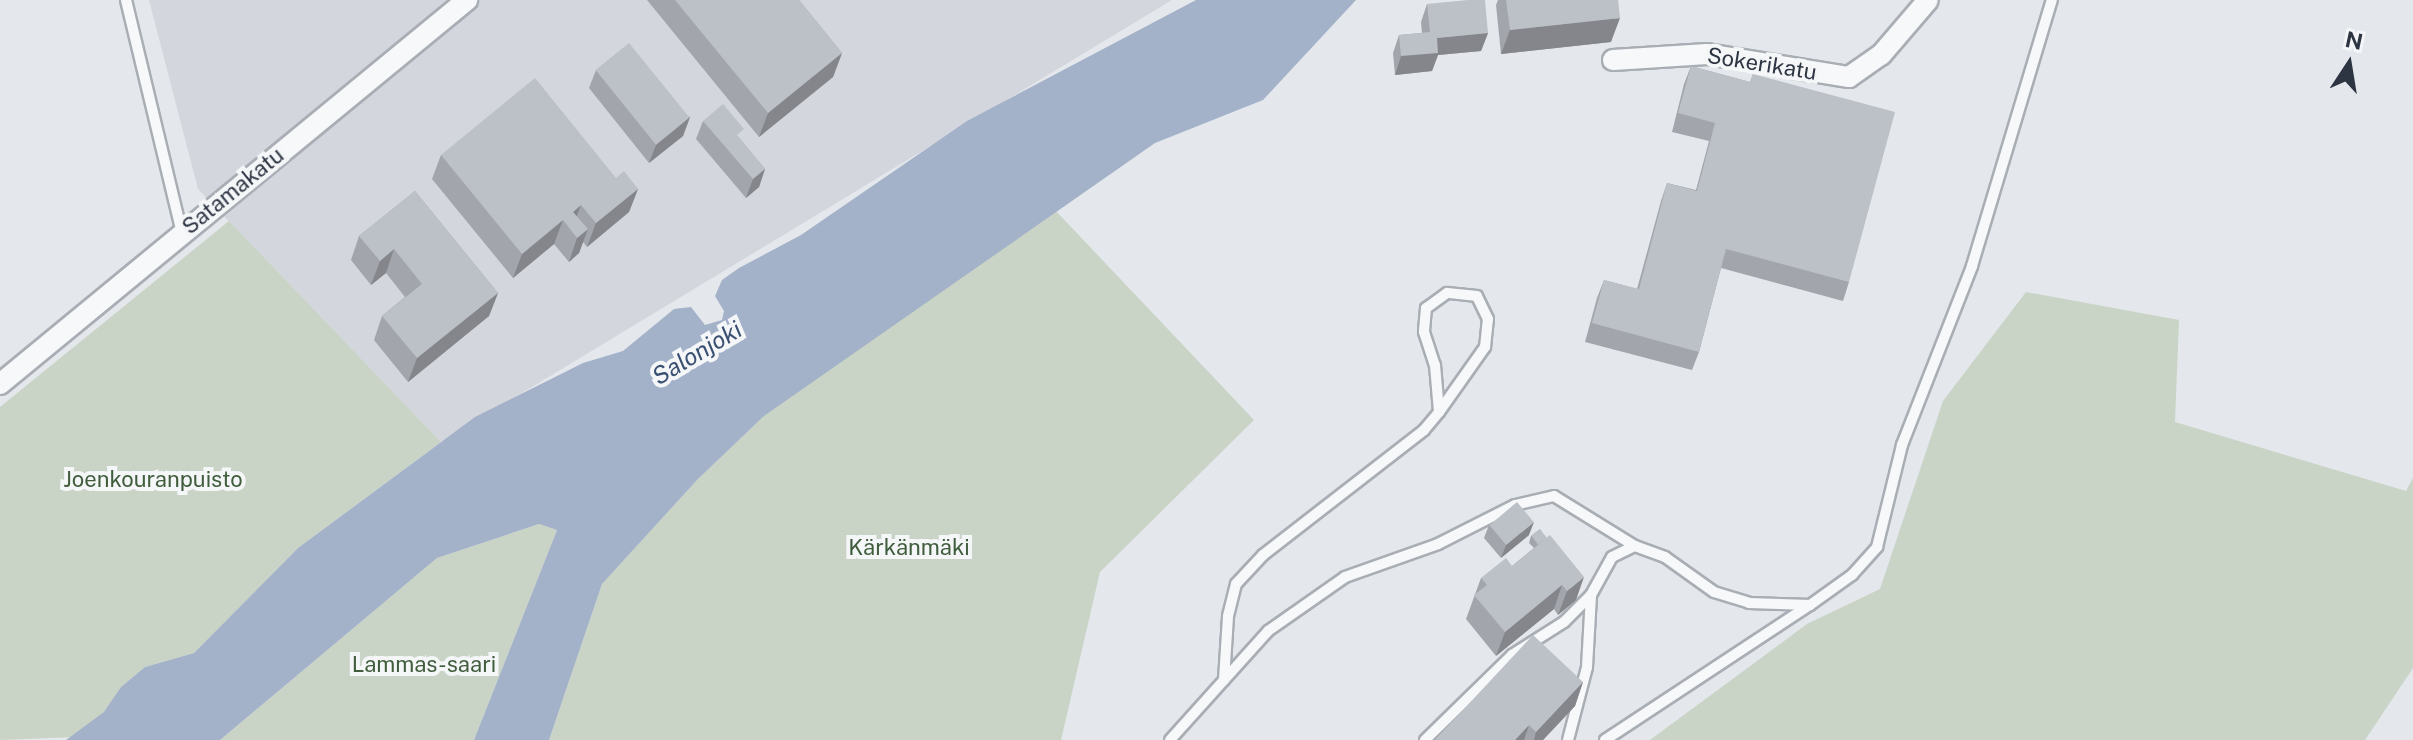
<!DOCTYPE html>
<meta charset="utf-8">
<style>
body{margin:0}
#map{position:relative;width:2413px;height:740px;overflow:hidden;background:#e4e7eb;font-family:"Public Sans",sans-serif}
div>[style]{position:absolute}
.built>*{inset:0;background:#d3d6dd}
.green>*{inset:0;background:#c9d4c6}
.water>*{inset:0;background:#a3b2c8}
.roads{filter:drop-shadow(2px 0 #a9aeb5) drop-shadow(-2px 0 #a9aeb5) drop-shadow(0 2px #a9aeb5) drop-shadow(0 -2px #a9aeb5)}
.lane>*{height:10px;margin:-5px;padding:0 5px;transform-origin:5px;border-radius:5px;background:#f7f8f9}
.street>*{height:20px;margin:-10px;padding:0 10px;transform-origin:10px;border-radius:10px;background:#f7f8f9}
.wall>*{inset:0;background:#a2a5ab}
.shaded-wall>*{inset:0;background:#84868b}
.building>*{inset:0;background:#bcc0c7;transform-origin:0 0}
span{translate:-50% -50%;white-space:nowrap;text-align:center;line-height:1.15;-webkit-text-stroke:8px #f4f6f8;paint-order:stroke}
.street-label{font-size:22px;color:#2d3442}
.park-label{font-size:22px;color:#405d3c}
.water-label{font-size:24px;color:#3a5073;font-style:italic}
.north{position:absolute;left:2309px;top:24px;width:80px;height:80px;-webkit-text-stroke:6px #f4f6f8;paint-order:stroke;rotate:12deg;font-size:22px;font-weight:700;line-height:32px;text-align:center;color:#2d3442}
.north::after{content:'';display:block;margin:auto;width:28px;height:36px;background:#2d3442;clip-path:polygon(50% 0,100% 100%,50% 72%,0 100%)}
</style>
<div id="map">
<div class="built">
<i style="clip-path:polygon(149px 0,1172px 0,441px 442px,198px 189px)"></i>
</div>
<div class="green">
<i style="clip-path:polygon(1054px 209px,1254px 420px,1100px 572px,1061px 740px,549px 740px,602px 584px,698px 479px,764px 416px)"></i>
<i style="clip-path:polygon(229px 221px,441px 442px,298px 548px,194px 653px,145px 667px,121px 687px,105px 712px,76px 737px,0 740px,0 407px)"></i>
<i style="clip-path:polygon(2026px 292px,2179px 320px,2175px 422px,2406px 491px,2413px 478px,2413px 668px,2365px 740px,1650px 740px,1807px 624px,1880px 589px,1943px 401px)"></i>
<i style="clip-path:polygon(539px 524px,557px 530px,474px 740px,220px 740px,437px 558px)"></i>
</div>
<div class="water">
<i style="clip-path:polygon(1196px 0,1356px 0,1263px 100px,1155px 143px,764px 416px,698px 479px,602px 584px,549px 740px,474px 740px,557px 530px,539px 524px,437px 558px,220px 740px,66px 740px,104px 712px,121px 687px,145px 667px,194px 653px,298px 548px,475px 417px,583px 363px,623px 351px,674px 309px,691px 307px,705px 325px,722px 320px,724px 311px,715px 296px,722px 280px,739px 268px,801px 235px,967px 121px)"></i>
</div>
<div class="roads">
<div class="lane">
<i style="left:126px;top:0;width:240px;rotate:76.5deg"></i>
<i style="left:1224px;top:680px;width:64px;rotate:-86.4deg"></i>
<i style="left:1228px;top:616px;width:33px;rotate:-76deg"></i>
<i style="left:1236px;top:584px;width:40px;rotate:-47deg"></i>
<i style="left:1263px;top:555px;width:204px;rotate:-37.8deg"></i>
<i style="left:1424px;top:430px;width:23px;rotate:-50deg"></i>
<i style="left:1439px;top:412px;width:80px;rotate:-54.7deg"></i>
<i style="left:1485px;top:347px;width:28px;rotate:-84deg"></i>
<i style="left:1488px;top:319px;width:25px;rotate:-116deg"></i>
<i style="left:1477px;top:296px;width:30px;rotate:-174deg"></i>
<i style="left:1447px;top:293px;width:26px;rotate:144deg"></i>
<i style="left:1426px;top:308px;width:24px;rotate:95deg"></i>
<i style="left:1424px;top:332px;width:35px;rotate:72deg"></i>
<i style="left:1435px;top:365px;width:47px;rotate:85.1deg"></i>
<i style="left:1170px;top:740px;width:147px;rotate:-48deg"></i>
<i style="left:1268px;top:631px;width:94px;rotate:-35deg"></i>
<i style="left:1345px;top:577px;width:99px;rotate:-19.5deg"></i>
<i style="left:1438px;top:544px;width:86px;rotate:-26.9deg"></i>
<i style="left:1515px;top:505px;width:40px;rotate:-13deg"></i>
<i style="left:1554px;top:496px;width:95px;rotate:31.7deg"></i>
<i style="left:1635px;top:546px;width:32px;rotate:20deg"></i>
<i style="left:1665px;top:557px;width:60px;rotate:35.5deg"></i>
<i style="left:1714px;top:592px;width:37px;rotate:17deg"></i>
<i style="left:1749px;top:603px;width:61px;rotate:1.9deg"></i>
<i style="left:1425px;top:740px;width:122px;rotate:-44.3deg"></i>
<i style="left:1512px;top:655px;width:62px;rotate:-32.4deg"></i>
<i style="left:1564px;top:622px;width:38px;rotate:-45deg"></i>
<i style="left:1591px;top:595px;width:43px;rotate:-61.1deg"></i>
<i style="left:1612px;top:557px;width:25px;rotate:-26deg"></i>
<i style="left:1568px;top:740px;width:75px;rotate:-75.4deg"></i>
<i style="left:1587px;top:667px;width:72px;rotate:-86.8deg"></i>
<i style="left:1605px;top:740px;width:245px;rotate:-33.4deg"></i>
<i style="left:1810px;top:605px;width:52px;rotate:-35.5deg"></i>
<i style="left:1852px;top:575px;width:38px;rotate:-48deg"></i>
<i style="left:1877px;top:547px;width:105px;rotate:-76.2deg"></i>
<i style="left:1902px;top:445px;width:192px;rotate:-68.6deg"></i>
<i style="left:1972px;top:266px;width:278px;rotate:-73.3deg"></i>
</div>
<div class="street">
<i style="left:1613px;top:60px;width:94px;rotate:-3.7deg"></i>
<i style="left:1707px;top:54px;width:144px;rotate:9.2deg"></i>
<i style="left:1849px;top:77px;width:39px;rotate:-35deg"></i>
<i style="left:1881px;top:55px;width:72px;rotate:-49.5deg"></i>
<i style="left:0;top:384px;width:605px;rotate:-39.43deg"></i>
</div>
</div>
<div class="wall">
<i style="clip-path:polygon(647px 0,799px 0,842px 53px,833px 77px,759px 137px)"></i>
<i style="clip-path:polygon(1498px 0,1618px 0,1611px 42px,1501px 54px,1496px 5px)"></i>
<i style="clip-path:polygon(1427px 4px,1488px 33px,1481px 51px,1438px 55px,1432px 71px,1395px 75px,1393px 53px,1399px 35px,1422px 33px,1421px 22px)"></i>
<i style="clip-path:polygon(1691px 66px,1750px 82px,1753px 74px,1849px 282px,1843px 301px,1721px 268px,1699px 352px,1692px 370px,1585px 342px,1597px 298px,1604px 280px,1637px 289px,1661px 201px,1667px 183px,1696px 190px,1709px 141px,1672px 132px,1684px 84px)"></i>
<i style="clip-path:polygon(596px 70px,690px 117px,683px 136px,649px 163px,589px 88px)"></i>
<i style="clip-path:polygon(703px 121px,740px 139px,765px 169px,759px 187px,746px 198px,696px 139px)"></i>
<i style="clip-path:polygon(441px 155px,616px 178px,638px 189px,629px 212px,587px 247px,583px 242px,579px 253px,569px 262px,554px 244px,513px 278px,432px 179px)"></i>
<i style="clip-path:polygon(415px 191px,498px 293px,489px 316px,408px 382px,374px 340px,382px 316px,405px 297px,386px 273px,371px 285px,351px 260px,359px 236px)"></i>
<i style="clip-path:polygon(1489px 525px,1529px 535px,1501px 558px,1484px 538px)"></i>
<i style="clip-path:polygon(1540px 529px,1576px 600px,1558px 615px,1554px 609px,1496px 656px,1466px 619px,1481px 578px,1512px 566px,1534px 548px,1529px 543px,1531px 536px)"></i>
<i style="clip-path:polygon(1583px 682px,1575px 706px,1543px 740px,1435px 740px)"></i>
</div>
<div class="shaded-wall">
<i style="clip-path:polygon(1620px 18px,1611px 42px,1501px 54px,1510px 30px)"></i>
<i style="clip-path:polygon(1488px 33px,1481px 51px,1438px 55px,1432px 71px,1395px 75px,1401px 56px,1437px 38px)"></i>
<i style="clip-path:polygon(842px 53px,833px 77px,759px 137px,768px 113px)"></i>
<i style="clip-path:polygon(690px 117px,683px 136px,649px 163px,656px 145px)"></i>
<i style="clip-path:polygon(765px 169px,759px 187px,746px 198px,753px 179px)"></i>
<i style="clip-path:polygon(638px 189px,629px 212px,587px 247px,596px 223px)"></i>
<i style="clip-path:polygon(581px 205px,572px 229px,573px 212px)"></i>
<i style="clip-path:polygon(563px 220px,554px 244px,513px 278px,522px 254px)"></i>
<i style="clip-path:polygon(588px 229px,579px 253px,569px 262px,577px 238px)"></i>
<i style="clip-path:polygon(394px 249px,386px 273px,371px 285px,380px 261px)"></i>
<i style="clip-path:polygon(498px 293px,489px 316px,408px 382px,417px 358px)"></i>
<i style="clip-path:polygon(1534px 522px,1529px 535px,1501px 558px,1506px 545px)"></i>
<i style="clip-path:polygon(1584px 577px,1576px 600px,1558px 615px,1567px 591px)"></i>
<i style="clip-path:polygon(1562px 585px,1554px 609px,1496px 656px,1505px 632px)"></i>
<i style="clip-path:polygon(1583px 682px,1575px 706px,1543px 740px,1534px 740px,1536px 732px)"></i>
<i style="clip-path:polygon(1529px 725px,1524px 740px,1515px 740px)"></i>
</div>
<div class="building">
<i style="clip-path:polygon(675px 0,799px 0,842px 53px,768px 113px)"></i>
<i style="clip-path:polygon(1468px 0,1485px 0,1488px 33px,1437px 38px,1438px 53px,1401px 56px,1399px 35px,1430px 32px,1427px 4px)"></i>
<i style="clip-path:polygon(1506px 0,1618px 0,1620px 18px,1510px 30px)"></i>
<i style="left:629px;top:43px;width:96px;height:43px;rotate:51deg"></i>
<i style="clip-path:polygon(1691px 66px,1750px 82px,1753px 74px,1895px 112px,1849px 282px,1726px 249px,1699px 352px,1592px 323px,1604px 280px,1639px 289px,1667px 183px,1697px 191px,1715px 123px,1678px 113px)"></i>
<i style="clip-path:polygon(535px 78px,616px 178px,624px 171px,638px 189px,596px 223px,581px 205px,573px 212px,588px 229px,577px 238px,563px 220px,522px 254px,441px 155px)"></i>
<i style="clip-path:polygon(723px 104px,744px 129px,737px 135px,765px 169px,753px 179px,703px 121px)"></i>
<i style="clip-path:polygon(415px 191px,498px 293px,417px 358px,382px 316px,422px 284px,394px 249px,380px 261px,359px 236px)"></i>
<i style="left:1517px;top:502px;width:26px;height:36px;rotate:50deg"></i>
<i style="left:1540px;top:529px;width:11px;height:11px;rotate:52deg"></i>
<i style="clip-path:polygon(1550px 535px,1584px 577px,1567px 591px,1562px 585px,1505px 632px,1474px 595px,1487px 585px,1481px 578px,1506px 558px,1512px 566px)"></i>
<i style="clip-path:polygon(1533px 635px,1583px 682px,1536px 732px,1529px 725px,1515px 740px,1435px 740px)"></i>
</div>
<div class="street-label">
<span style="left:1762px;top:64px;rotate:9deg">Sokerikatu</span>
<span style="left:233px;top:191px;rotate:-39deg">Satamakatu</span>
</div>
<div class="park-label">
<span style="left:153px;top:480px">Joenkouranpuisto</span>
<span style="left:909px;top:548px">Kärkänmäki</span>
<span style="left:424px;top:665px">Lammas-saari</span>
</div>
<div class="water-label">
<span style="left:697px;top:353px;rotate:-31deg">Salonjoki</span>
</div>
<div class="north">N</div>
</div>
